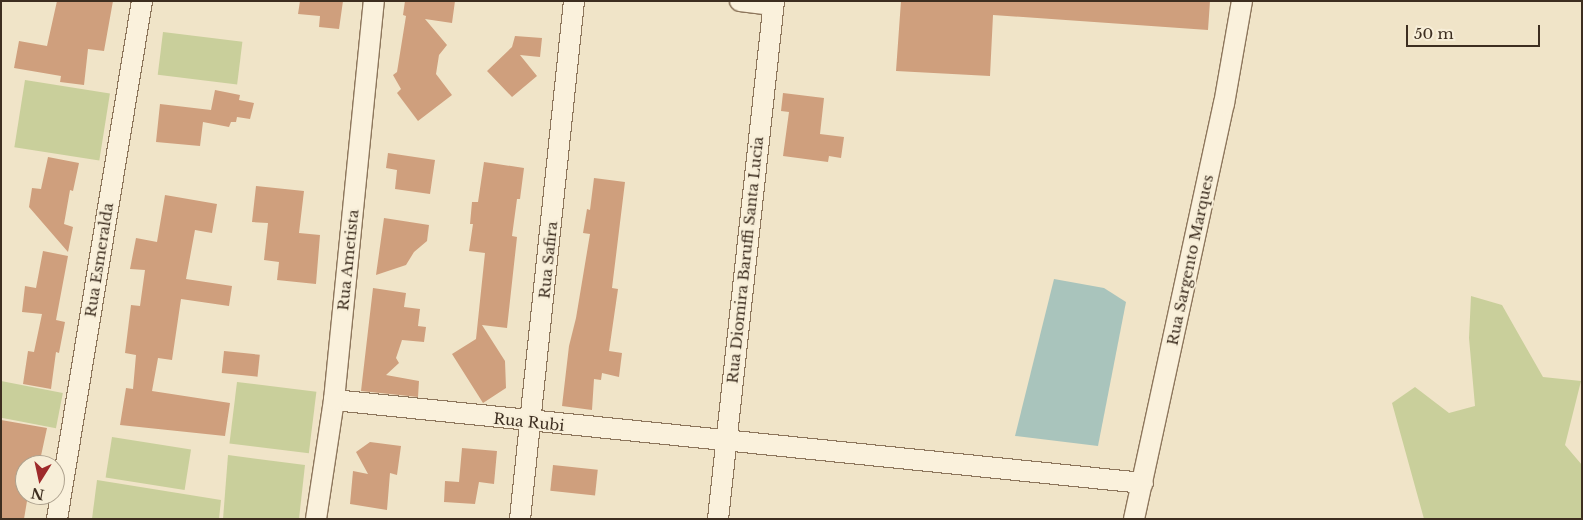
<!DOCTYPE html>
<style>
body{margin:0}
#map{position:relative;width:1583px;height:520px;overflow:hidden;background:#f0e4c8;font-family:"Libre Baskerville",serif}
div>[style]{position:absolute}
.green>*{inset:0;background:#c9cf9b;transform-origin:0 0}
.water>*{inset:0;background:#a9c4bc}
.building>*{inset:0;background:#cf9f7d;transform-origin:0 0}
.roads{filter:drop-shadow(1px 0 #8d765c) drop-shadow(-1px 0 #8d765c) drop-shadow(0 1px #8d765c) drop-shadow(0 -1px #8d765c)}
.street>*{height:20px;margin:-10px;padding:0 10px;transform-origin:10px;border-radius:10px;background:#faf1dc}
span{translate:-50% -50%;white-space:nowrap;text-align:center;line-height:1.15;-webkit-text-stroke:4px #f7eed8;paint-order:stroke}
.street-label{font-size:15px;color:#3d2e20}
.frame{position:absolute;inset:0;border:2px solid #3d2e20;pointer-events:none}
.north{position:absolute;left:15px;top:455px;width:50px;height:50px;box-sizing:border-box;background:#f7eed8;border:1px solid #ada18e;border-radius:50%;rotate:190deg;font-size:14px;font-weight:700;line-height:20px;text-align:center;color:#3d2e20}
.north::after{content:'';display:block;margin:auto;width:18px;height:22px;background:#9e2a2b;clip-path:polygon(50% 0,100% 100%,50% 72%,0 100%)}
.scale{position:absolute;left:1406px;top:25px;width:134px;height:22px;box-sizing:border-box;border:2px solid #3d2e20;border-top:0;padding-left:6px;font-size:15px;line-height:18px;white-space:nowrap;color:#3d2e20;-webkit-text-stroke:4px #f7eed8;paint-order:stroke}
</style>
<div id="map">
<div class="green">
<i style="left:163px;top:32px;width:80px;height:43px;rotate:7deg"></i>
<i style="left:25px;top:80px;width:86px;height:68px;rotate:9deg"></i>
<i style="clip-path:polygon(1471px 296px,1502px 305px,1543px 377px,1581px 381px,1565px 445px,1582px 465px,1582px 519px,1424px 519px,1392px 403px,1415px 387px,1449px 413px,1475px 406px,1469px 338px)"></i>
<i style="left:1px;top:381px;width:63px;height:36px;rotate:11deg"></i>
<i style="left:237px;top:382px;width:80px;height:62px;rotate:7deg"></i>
<i style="left:112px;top:437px;width:80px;height:41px;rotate:9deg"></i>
<i style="clip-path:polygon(228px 455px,305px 465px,299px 519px,223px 519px)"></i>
<i style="clip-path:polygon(97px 480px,221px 500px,219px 519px,92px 519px)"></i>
</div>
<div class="water">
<i style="clip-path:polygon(1054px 279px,1104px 288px,1126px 302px,1098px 446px,1015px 436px)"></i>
</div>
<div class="building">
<i style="clip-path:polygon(57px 1px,113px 1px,104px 51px,88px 49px,84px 85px,60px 82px,61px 76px,14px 68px,19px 41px,47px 46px)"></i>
<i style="clip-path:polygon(300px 1px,343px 1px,339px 29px,319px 27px,320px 16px,298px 14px)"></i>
<i style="clip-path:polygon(405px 1px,455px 1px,452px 23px,425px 19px,447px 45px,439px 55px,436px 74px,452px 95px,418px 121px,397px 93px,401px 89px,393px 75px,397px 72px,406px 16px,403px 15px)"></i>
<i style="clip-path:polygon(901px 1px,1210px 1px,1208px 30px,993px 15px,990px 76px,896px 71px)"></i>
<i style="clip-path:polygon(515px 36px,542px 38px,540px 57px,520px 55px,537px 76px,512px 97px,487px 71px,512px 47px)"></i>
<i style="clip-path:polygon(215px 90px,240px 95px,239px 100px,254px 103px,250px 119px,237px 117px,236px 122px,231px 122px,229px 127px,203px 122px,200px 146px,156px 142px,160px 104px,211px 110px)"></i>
<i style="clip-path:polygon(783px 93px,824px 98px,820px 134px,844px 137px,841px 158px,829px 156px,828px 162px,783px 156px,789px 112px,781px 111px)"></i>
<i style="clip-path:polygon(388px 153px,435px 160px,430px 194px,395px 189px,397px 170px,386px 168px)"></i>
<i style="clip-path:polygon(48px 157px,79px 163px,73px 191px,70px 190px,64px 224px,73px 227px,68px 252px,29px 207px,32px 188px,41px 189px)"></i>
<i style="clip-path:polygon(484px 162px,524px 168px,520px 199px,517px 199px,512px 236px,517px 237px,507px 328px,482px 325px,505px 361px,506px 388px,483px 403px,452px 354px,476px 339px,485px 253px,469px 251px,473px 224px,470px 224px,472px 202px,478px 202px)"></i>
<i style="clip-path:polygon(594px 178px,625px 182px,612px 288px,618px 289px,609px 351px,622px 353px,619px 377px,602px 373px,601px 380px,594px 379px,592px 410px,562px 406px,569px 346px,576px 318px,590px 234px,583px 233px,587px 209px,590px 210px)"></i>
<i style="clip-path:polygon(256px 186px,304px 191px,299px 233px,320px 235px,316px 284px,277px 280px,279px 262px,264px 260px,268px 223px,252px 222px)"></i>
<i style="clip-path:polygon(165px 195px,217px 204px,212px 233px,195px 230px,186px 279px,232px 286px,229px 306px,181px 299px,172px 360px,158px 358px,152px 391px,230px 403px,225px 436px,120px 425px,126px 388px,133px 389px,136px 355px,125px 353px,131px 305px,140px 306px,145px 270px,130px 269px,136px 238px,157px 242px)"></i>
<i style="clip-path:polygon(384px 218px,429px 225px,427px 241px,414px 252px,406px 265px,376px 275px)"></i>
<i style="clip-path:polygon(43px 251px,68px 256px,56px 320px,65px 322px,59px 353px,56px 352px,51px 389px,23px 384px,28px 351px,34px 352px,42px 314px,22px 312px,25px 286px,36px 288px)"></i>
<i style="clip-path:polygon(373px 288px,406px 293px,404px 307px,420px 309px,418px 326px,426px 327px,424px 342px,402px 340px,396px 358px,399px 363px,386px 375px,419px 381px,418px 397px,361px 391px)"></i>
<i style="left:224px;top:351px;width:36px;height:22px;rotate:6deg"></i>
<i style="clip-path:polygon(1px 420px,47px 428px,39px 465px,25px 465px,25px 495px,28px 495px,24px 519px,1px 519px)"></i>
<i style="clip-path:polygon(370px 442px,401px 446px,397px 475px,390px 473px,387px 510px,350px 504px,353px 471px,368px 474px,356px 452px)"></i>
<i style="clip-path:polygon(462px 448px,497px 451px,494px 484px,479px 482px,475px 504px,444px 502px,445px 481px,459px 482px)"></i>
<i style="left:553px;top:465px;width:45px;height:26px;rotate:6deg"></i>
</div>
<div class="roads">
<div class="street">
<i style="left:740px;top:1px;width:33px;rotate:7deg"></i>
<i style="left:334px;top:400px;width:813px;rotate:5.86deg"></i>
<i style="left:57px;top:519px;width:525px;rotate:-80.68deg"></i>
<i style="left:316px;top:519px;width:120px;rotate:-81.4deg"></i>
<i style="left:334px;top:400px;width:401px;rotate:-84.3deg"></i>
<i style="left:520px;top:519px;width:521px;rotate:-84.05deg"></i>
<i style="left:718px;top:519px;width:521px;rotate:-83.83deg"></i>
<i style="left:1134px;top:519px;width:425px;rotate:-77.8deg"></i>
<i style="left:1224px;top:104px;width:105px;rotate:-80.1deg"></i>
</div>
</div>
<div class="street-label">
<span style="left:99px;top:260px;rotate:-81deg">Rua Esmeralda</span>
<span style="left:348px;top:260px;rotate:-84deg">Rua Ametista</span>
<span style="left:548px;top:260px;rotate:-84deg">Rua Safira</span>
<span style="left:745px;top:260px;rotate:-84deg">Rua Diomira Baruffi Santa Lucia</span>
<span style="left:1190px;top:260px;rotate:-78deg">Rua Sargento Marques</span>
<span style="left:529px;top:422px;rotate:6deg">Rua Rubi</span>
</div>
<div class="frame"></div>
<div class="north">N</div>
<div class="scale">50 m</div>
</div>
